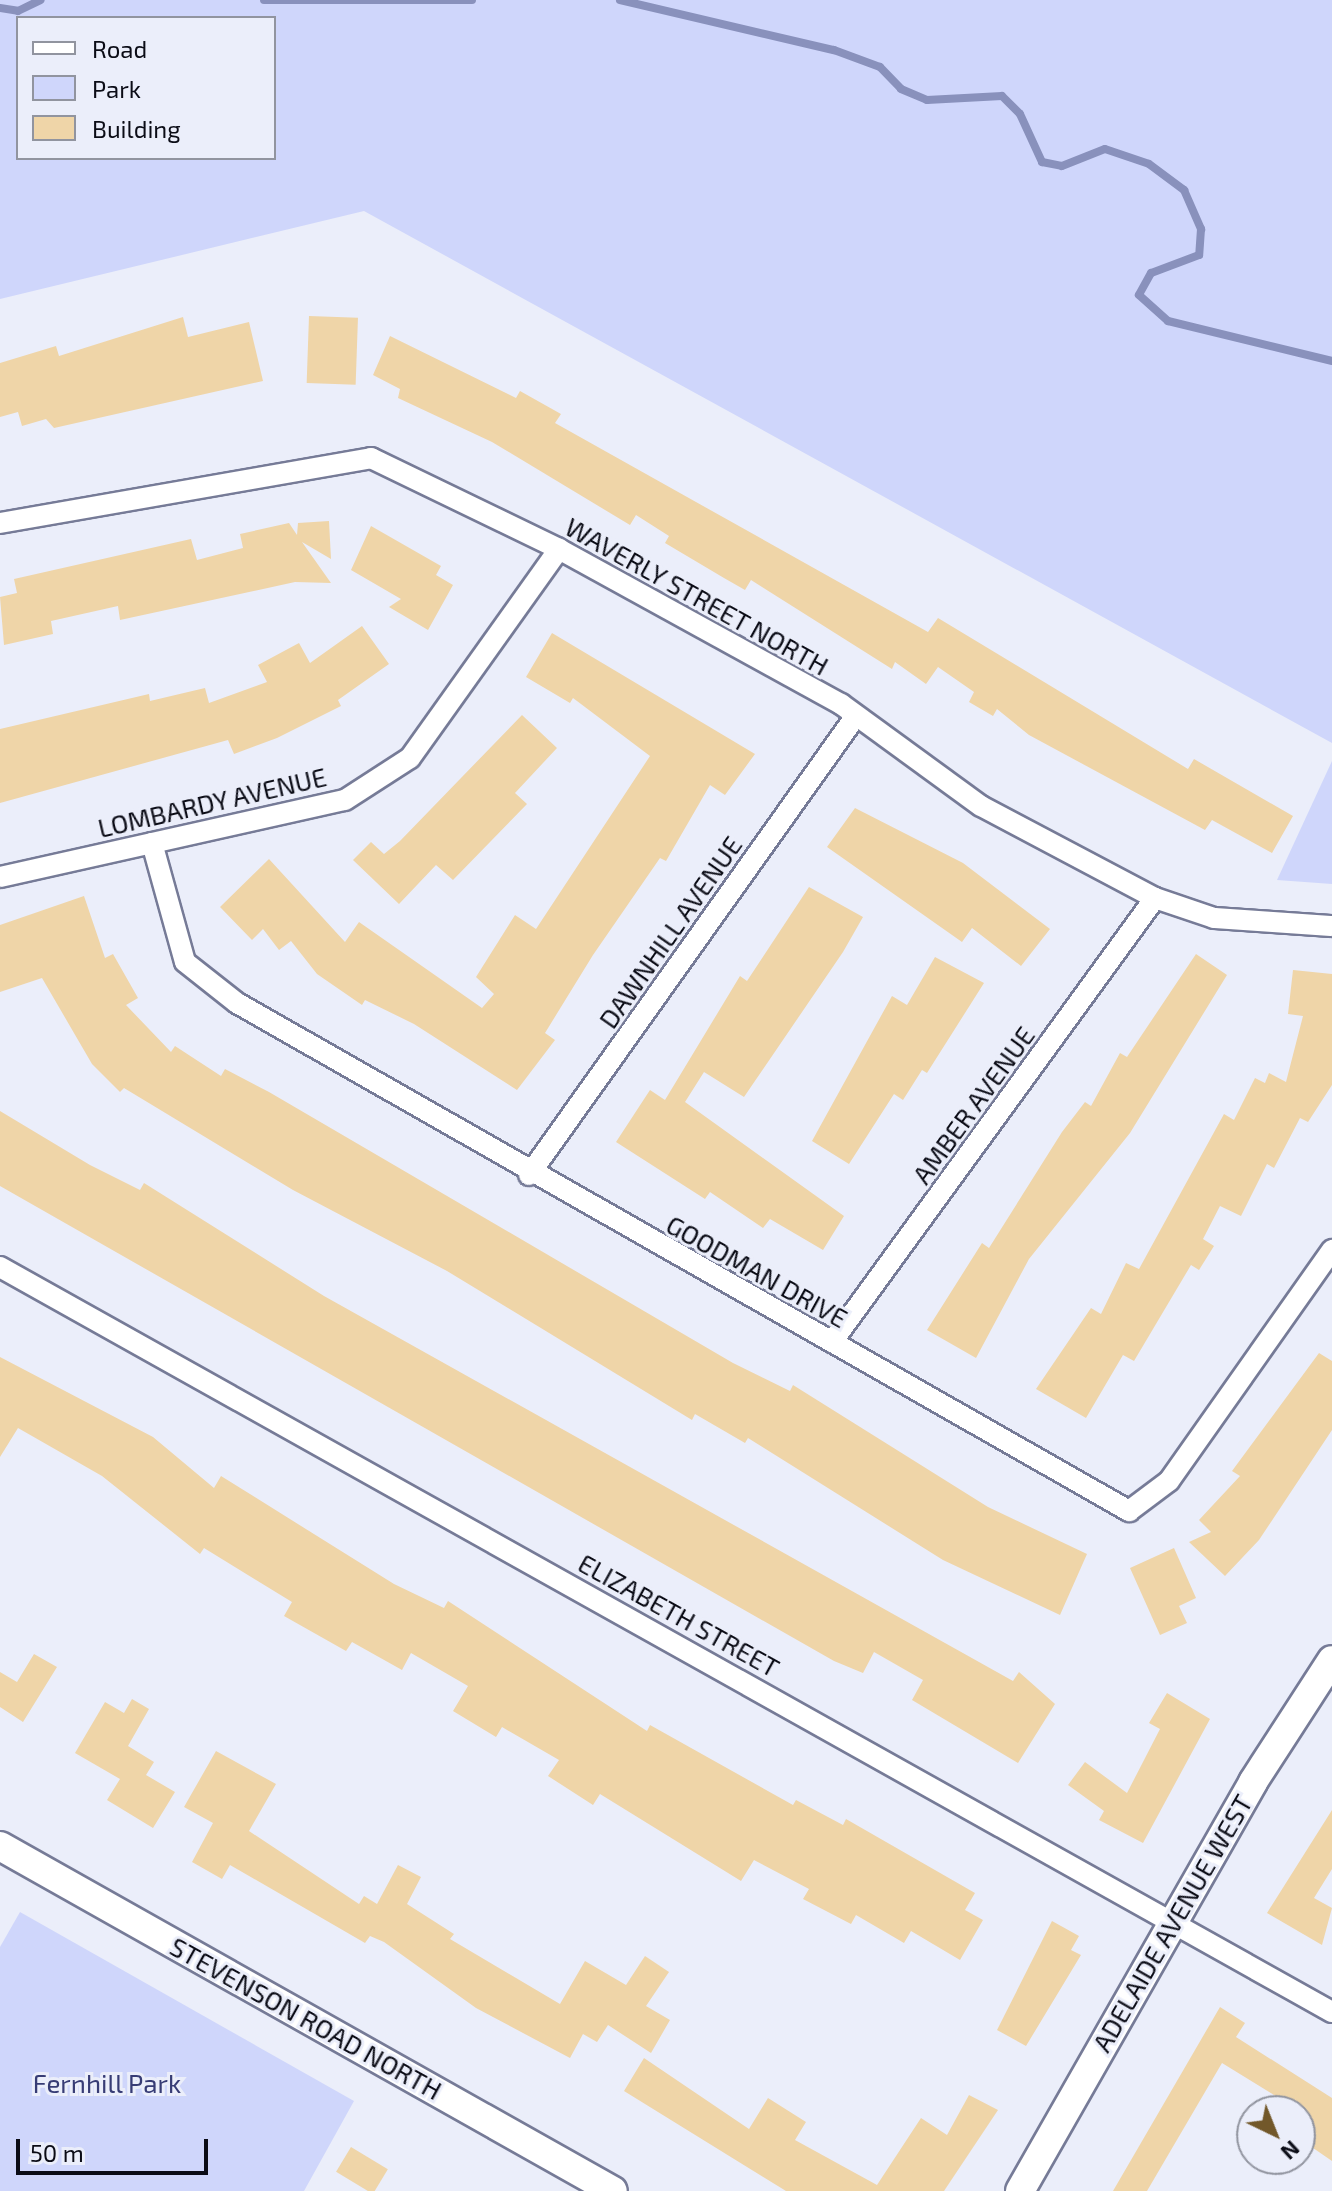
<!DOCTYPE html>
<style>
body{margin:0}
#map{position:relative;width:1332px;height:2191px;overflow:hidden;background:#ebeefa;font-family:"Exo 2",sans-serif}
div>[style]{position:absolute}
.green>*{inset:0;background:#cfd6fb}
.stream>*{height:8px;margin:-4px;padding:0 4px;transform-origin:4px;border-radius:4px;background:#8991bc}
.building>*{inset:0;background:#efd5a8;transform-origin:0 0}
.roads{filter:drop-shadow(2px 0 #767b97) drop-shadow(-2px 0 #767b97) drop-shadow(0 2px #767b97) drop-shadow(0 -2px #767b97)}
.street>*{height:20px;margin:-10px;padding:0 10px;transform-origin:10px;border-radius:10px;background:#fff}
.secondary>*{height:28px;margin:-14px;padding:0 14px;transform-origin:14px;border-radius:14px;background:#fff}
span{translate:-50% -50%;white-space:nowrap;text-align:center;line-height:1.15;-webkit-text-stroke:6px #ebeefa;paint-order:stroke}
.street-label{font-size:26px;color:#0b0c16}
.park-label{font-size:26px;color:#373c75}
.legend{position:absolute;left:16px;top:16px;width:260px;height:144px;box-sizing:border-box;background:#ebeefa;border:2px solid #91949f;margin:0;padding:10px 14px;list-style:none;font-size:24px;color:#0b0c16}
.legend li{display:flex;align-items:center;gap:16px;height:40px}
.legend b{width:40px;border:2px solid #91949f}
.north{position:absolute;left:1236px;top:2095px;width:80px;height:80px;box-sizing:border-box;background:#ebeefa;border:2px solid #91949f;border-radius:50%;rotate:137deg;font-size:22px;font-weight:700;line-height:32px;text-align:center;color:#0b0c16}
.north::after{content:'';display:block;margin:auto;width:28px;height:36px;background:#72582a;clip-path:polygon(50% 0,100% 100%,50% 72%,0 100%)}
.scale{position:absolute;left:16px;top:2139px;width:192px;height:36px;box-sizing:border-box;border:4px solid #0b0c16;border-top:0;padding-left:10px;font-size:24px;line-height:28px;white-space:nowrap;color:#0b0c16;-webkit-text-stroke:6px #ebeefa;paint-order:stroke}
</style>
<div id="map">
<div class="green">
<i style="clip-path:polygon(evenodd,0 0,1332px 0,1332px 743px,364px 211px,0 299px,0 0,274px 18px,274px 158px,18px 158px,18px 18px,274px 18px)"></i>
<i style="clip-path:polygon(1332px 761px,1332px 884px,1277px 880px)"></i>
<i style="clip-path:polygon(20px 1912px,354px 2101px,304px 2191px,0 2191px,0 1947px)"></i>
</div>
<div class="stream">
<i style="left:264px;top:0;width:208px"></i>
<i style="left:620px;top:0;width:220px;rotate:13.2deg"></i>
<i style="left:834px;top:50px;width:49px;rotate:20.3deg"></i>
<i style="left:880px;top:67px;width:30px;rotate:46deg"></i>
<i style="left:901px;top:89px;width:28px;rotate:23deg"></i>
<i style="left:927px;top:100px;width:75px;rotate:-3.1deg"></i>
<i style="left:1002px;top:96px;width:25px;rotate:45deg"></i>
<i style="left:1020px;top:114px;width:53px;rotate:65.4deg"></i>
<i style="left:1042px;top:162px;width:20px;rotate:11deg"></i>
<i style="left:1062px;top:166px;width:46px;rotate:-21.6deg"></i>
<i style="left:1105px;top:149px;width:46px;rotate:18.8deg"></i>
<i style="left:1149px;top:164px;width:44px;rotate:36.6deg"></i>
<i style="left:1184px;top:190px;width:43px;rotate:66.4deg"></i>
<i style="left:1201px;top:229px;width:26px;rotate:94deg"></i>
<i style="left:1199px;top:255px;width:51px;rotate:159.4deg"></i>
<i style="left:1151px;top:273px;width:25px;rotate:119deg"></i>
<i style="left:1139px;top:295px;width:39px;rotate:42deg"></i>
<i style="left:1168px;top:321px;width:169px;rotate:13.7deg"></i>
<i style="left:0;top:8px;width:18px;rotate:9deg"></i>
<i style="left:18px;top:11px;width:25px;rotate:-26deg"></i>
</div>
<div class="building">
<i style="left:309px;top:316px;width:49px;height:67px;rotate:2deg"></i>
<i style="clip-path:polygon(183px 317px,188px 337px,249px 322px,263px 381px,54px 428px,46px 419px,22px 426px,18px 412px,0 417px,0 363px,56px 346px,59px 356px)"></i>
<i style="clip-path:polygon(390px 336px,516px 398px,520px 391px,561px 414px,555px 423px,928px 632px,938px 618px,1188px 769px,1194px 759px,1293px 816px,1272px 853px,1212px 820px,1205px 830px,1029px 735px,997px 709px,993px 716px,969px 702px,974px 692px,938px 667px,926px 684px,895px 662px,892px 669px,751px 580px,745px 590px,724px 578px,665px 543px,669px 536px,636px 515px,630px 525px,492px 442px,398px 398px,400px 389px,373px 375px)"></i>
<i style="clip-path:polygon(329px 521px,331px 559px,302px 542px,331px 583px,295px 582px,120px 620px,118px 606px,51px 621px,53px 634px,4px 645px,0 597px,17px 593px,14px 579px,191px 539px,197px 560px,243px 548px,240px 534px,289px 523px,297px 535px,298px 523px)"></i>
<i style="clip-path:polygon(371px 526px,441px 566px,436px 575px,453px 585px,428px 630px,389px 607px,401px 599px,351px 570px)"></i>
<i style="clip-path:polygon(362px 626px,389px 664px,338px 700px,341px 706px,277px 738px,234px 754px,228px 740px,0 803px,0 729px,149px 694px,150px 701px,205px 688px,209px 703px,267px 682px,258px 665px,299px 643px,310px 663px)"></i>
<i style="clip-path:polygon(552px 633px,755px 754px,725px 795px,710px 785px,666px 861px,660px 858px,593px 955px,545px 1033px,555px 1040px,517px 1090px,414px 1024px,365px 1000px,362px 1005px,317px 974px,291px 941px,279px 950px,263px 929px,252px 940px,220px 907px,269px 859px,345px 942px,359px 922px,482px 1008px,494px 994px,476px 977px,515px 915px,536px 929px,650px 756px,573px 698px,570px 703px,526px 677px)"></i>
<i style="clip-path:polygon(522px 715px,557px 748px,515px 793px,527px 804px,453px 880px,436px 865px,399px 904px,353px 860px,371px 842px,384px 854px,400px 841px)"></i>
<i style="clip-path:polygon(855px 808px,963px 863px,1050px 929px,1021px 966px,972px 928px,962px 942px,827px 847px)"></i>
<i style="clip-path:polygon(809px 887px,863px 917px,843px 952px,744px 1097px,704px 1072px,685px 1102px,844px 1216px,823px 1250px,770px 1219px,763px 1228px,710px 1192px,705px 1199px,616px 1142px,650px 1090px,665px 1100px,740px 976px,747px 981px)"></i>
<i style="clip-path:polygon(84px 896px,105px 958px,113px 954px,138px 998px,126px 1005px,171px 1052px,175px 1046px,221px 1076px,225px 1069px,269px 1092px,733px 1363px,790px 1391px,793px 1385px,988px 1507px,1087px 1554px,1060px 1615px,943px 1560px,748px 1438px,745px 1443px,695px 1414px,692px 1420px,447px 1271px,293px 1190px,124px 1088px,120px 1092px,92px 1064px,42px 978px,0 992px,0 925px)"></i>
<i style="clip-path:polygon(1196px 954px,1227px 975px,1130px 1133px,1029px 1259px,976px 1358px,927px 1330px,982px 1243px,989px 1248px,1062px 1132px,1085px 1102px,1091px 1106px,1120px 1053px,1127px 1057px)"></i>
<i style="clip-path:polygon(935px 957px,984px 983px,927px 1073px,922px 1070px,903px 1100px,894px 1094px,849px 1164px,812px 1141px,892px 996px,907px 1005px)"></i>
<i style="clip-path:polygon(1293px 970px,1332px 974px,1332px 1085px,1308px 1122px,1300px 1118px,1274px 1168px,1267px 1164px,1241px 1216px,1220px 1206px,1203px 1239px,1214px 1246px,1199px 1270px,1191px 1265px,1134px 1361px,1123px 1355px,1086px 1418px,1036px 1389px,1091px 1308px,1101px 1314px,1126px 1263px,1139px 1269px,1224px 1114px,1234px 1120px,1255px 1078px,1265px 1083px,1269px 1073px,1286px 1082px,1303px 1016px,1288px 1014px)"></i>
<i style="clip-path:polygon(0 1111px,90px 1165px,140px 1190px,144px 1183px,324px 1296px,1013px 1681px,1019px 1672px,1055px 1704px,1018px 1763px,912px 1700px,923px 1680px,874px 1652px,863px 1673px,834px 1661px,0 1186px)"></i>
<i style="clip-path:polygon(1319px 1353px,1332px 1361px,1332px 1430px,1259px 1540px,1225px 1576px,1189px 1542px,1211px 1532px,1199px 1520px,1240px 1476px,1232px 1471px)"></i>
<i style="clip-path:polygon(0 1357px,153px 1437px,214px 1488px,221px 1476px,394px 1584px,444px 1608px,448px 1601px,647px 1731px,650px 1725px,793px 1805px,796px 1800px,843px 1825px,846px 1819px,975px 1893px,965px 1910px,983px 1920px,960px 1960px,911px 1931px,904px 1943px,856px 1915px,851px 1924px,803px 1899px,809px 1889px,754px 1860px,741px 1881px,600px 1794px,593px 1805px,548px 1776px,559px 1760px,502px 1727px,496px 1737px,453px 1711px,468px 1686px,411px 1653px,402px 1670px,352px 1642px,346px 1651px,284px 1616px,292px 1602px,204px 1548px,200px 1554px,102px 1476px,18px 1428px,0 1457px)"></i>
<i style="clip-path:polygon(1174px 1548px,1196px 1598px,1179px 1606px,1187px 1623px,1160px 1635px,1130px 1568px)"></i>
<i style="clip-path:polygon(34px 1654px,57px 1667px,23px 1722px,0 1707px,0 1672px,17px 1682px)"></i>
<i style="clip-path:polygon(1167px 1693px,1210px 1719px,1143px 1843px,1099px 1820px,1104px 1811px,1068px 1785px,1085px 1762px,1127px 1793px,1160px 1729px,1149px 1723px)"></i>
<i style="clip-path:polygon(132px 1699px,149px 1709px,128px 1746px,154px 1762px,146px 1775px,175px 1792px,153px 1828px,107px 1800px,120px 1779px,75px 1753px,105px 1702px,124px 1713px)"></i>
<i style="clip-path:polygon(216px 1751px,276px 1784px,249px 1831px,359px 1904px,364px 1896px,377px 1904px,398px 1865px,421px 1877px,407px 1904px,454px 1934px,450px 1939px,560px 2004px,585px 1961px,626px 1985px,645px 1956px,669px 1972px,646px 2006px,670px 2020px,651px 2053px,608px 2025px,597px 2042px,583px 2034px,570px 2058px,476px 2008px,384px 1942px,370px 1936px,365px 1943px,230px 1865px,222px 1879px,192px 1862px,213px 1823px,184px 1807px)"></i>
<i style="clip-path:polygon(1332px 1810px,1332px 1869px,1314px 1898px,1332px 1908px,1322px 1945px,1267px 1913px)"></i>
<i style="clip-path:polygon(1052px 1921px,1079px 1936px,1071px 1950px,1081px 1955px,1026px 2046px,997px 2030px)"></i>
<i style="clip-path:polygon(1220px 2007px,1245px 2023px,1236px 2037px,1332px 2098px,1332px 2161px,1300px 2139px,1300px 2111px,1270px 2111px,1279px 2098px,1222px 2063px,1147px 2191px,1113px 2191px)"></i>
<i style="clip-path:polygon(644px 2058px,749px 2129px,768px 2098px,806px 2122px,795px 2140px,877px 2185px,921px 2118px,947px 2135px,969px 2095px,998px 2110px,944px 2191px,786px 2191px,624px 2091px)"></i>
<i style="left:351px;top:2147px;width:43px;height:29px;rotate:31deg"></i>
</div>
<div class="roads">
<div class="street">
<i style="left:0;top:523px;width:377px;rotate:-9.9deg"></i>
<i style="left:371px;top:458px;width:209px;rotate:25.8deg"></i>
<i style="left:559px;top:549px;width:322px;rotate:28.8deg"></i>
<i style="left:841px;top:704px;width:173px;rotate:36.1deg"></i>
<i style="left:981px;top:806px;width:197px;rotate:27.9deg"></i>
<i style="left:1155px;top:898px;width:62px;rotate:18.7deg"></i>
<i style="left:1214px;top:918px;width:118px;rotate:3.9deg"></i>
<i style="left:152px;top:843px;width:123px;rotate:74.5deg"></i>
<i style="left:185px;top:962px;width:66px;rotate:38.3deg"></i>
<i style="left:237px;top:1003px;width:1027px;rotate:29.66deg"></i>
<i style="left:1129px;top:1511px;width:50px;rotate:-36.9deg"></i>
<i style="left:1169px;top:1481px;width:283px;rotate:-54.8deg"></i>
<i style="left:0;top:877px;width:353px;rotate:-12.6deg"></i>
<i style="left:345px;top:800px;width:77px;rotate:-32.9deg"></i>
<i style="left:410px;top:758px;width:257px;rotate:-54.5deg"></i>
<i style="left:529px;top:1175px;width:559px;rotate:-54.55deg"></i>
<i style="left:0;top:1267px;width:1526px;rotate:29.22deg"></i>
<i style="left:832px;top:1342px;width:549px;rotate:-53.96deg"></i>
</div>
<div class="secondary">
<i style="left:0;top:1846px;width:703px;rotate:29.37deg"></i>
<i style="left:1020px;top:2191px;width:471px;rotate:-60.3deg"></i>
<i style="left:1253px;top:1782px;width:145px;rotate:-57.1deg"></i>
</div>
</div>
<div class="street-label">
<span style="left:697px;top:596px;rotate:29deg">WAVERLY STREET NORTH</span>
<span style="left:212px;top:802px;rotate:-13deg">LOMBARDY AVENUE</span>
<span style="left:670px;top:932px;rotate:-55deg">DAWNHILL AVENUE</span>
<span style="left:973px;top:1105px;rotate:-54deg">AMBER AVENUE</span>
<span style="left:757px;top:1271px;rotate:29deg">GOODMAN DRIVE</span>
<span style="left:679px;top:1615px;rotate:29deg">ELIZABETH STREET</span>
<span style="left:1172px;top:1923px;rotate:-60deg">ADELAIDE AVENUE WEST</span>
<span style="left:306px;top:2018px;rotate:29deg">STEVENSON ROAD NORTH</span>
</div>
<div class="park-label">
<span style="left:107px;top:2083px">Fernhill Park</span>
</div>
<ul class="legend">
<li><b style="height:10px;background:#fff"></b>Road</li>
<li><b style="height:22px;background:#cfd6fb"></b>Park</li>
<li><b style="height:22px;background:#efd5a8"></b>Building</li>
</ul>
<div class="north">N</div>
<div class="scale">50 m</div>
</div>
